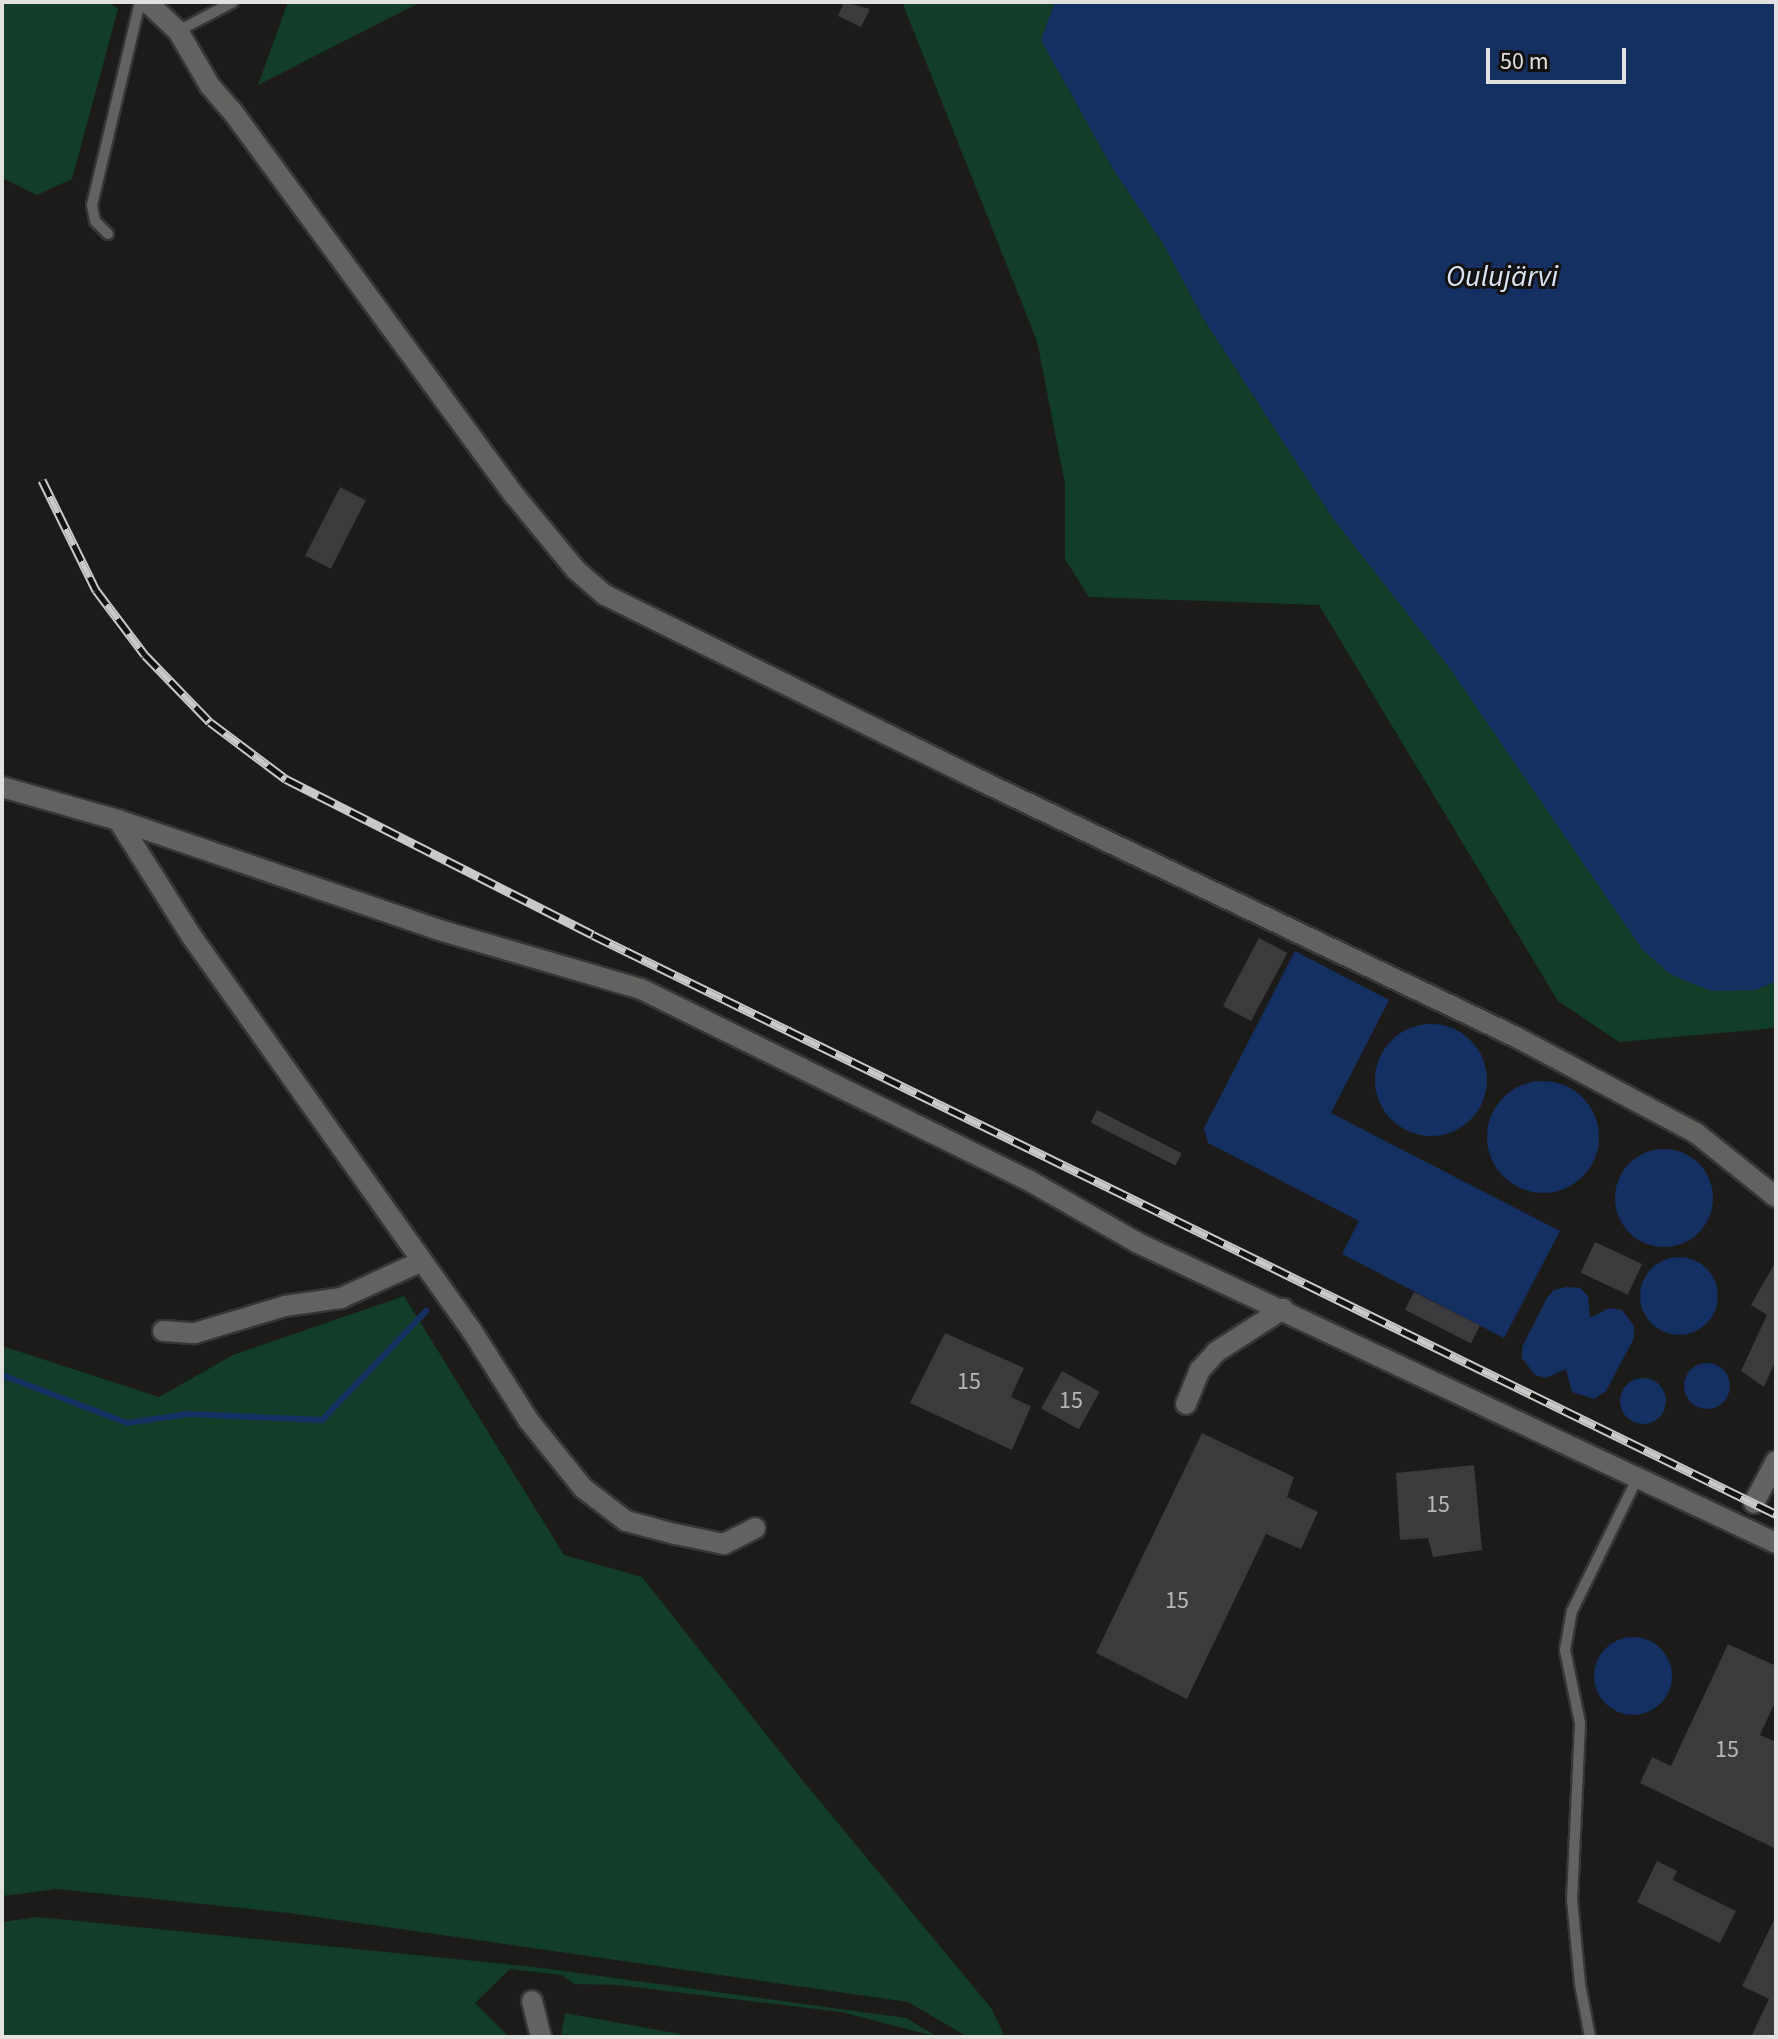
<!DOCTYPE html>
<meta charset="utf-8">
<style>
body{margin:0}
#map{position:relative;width:1778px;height:2039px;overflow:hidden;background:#1c1b19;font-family:"Source Sans 3",sans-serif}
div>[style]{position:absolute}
.green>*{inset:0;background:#113d29}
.water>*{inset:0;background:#142f61}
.round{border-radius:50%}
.stream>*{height:6px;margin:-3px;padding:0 3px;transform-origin:3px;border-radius:3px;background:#142f61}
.building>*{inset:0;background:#3b3a3c;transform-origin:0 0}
.roads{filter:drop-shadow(2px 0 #373635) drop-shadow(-2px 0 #373635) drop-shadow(0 2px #373635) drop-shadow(0 -2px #373635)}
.lane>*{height:10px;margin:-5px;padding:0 5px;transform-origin:5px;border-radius:5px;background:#646260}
.street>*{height:20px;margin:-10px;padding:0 10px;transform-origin:10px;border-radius:10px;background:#646260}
.rail>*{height:9px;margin-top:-4.5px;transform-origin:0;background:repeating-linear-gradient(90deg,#131210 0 18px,#cac9c7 0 36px);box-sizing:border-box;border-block:2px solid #cac9c7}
span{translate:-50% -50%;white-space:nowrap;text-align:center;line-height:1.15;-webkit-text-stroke:6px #131210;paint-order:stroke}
.number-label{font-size:24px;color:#b8b7b6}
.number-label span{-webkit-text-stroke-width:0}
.water-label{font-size:30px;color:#d9e3f3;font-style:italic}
.frame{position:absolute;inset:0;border:4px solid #e2e1df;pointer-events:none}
.scale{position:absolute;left:1486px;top:48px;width:140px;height:36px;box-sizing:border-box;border:4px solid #e2e1df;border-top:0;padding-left:10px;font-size:24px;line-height:28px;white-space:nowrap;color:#e2e1df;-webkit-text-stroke:6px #131210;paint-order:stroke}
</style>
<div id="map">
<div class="green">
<i style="clip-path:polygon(2px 2px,110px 2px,118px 9px,72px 179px,37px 195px,2px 178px)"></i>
<i style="clip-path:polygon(288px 2px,421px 2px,258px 85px)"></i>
<i style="clip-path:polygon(902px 2px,1055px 2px,1041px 40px,1113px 169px,1164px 245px,1203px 318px,1332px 517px,1449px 667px,1756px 990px,1776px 981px,1776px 1028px,1619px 1042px,1558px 1001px,1319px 605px,1089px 597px,1065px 559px,1065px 484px,1037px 341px)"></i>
<i style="clip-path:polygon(404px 1296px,564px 1555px,642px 1577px,799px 1776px,991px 2008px,1005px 2037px,968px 2037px,908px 2002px,289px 1913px,57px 1889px,2px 1896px,2px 1346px,159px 1397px,233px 1355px)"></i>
<i style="clip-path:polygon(38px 1917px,534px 1967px,906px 2018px,938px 2037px,841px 2012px,618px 1985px,574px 1984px,562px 1975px,510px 1969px,475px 2003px,509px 2037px,2px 2037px,2px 1922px)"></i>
<i style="clip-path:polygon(565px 2013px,696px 2037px,561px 2037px)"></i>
</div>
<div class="water">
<i style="clip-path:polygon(1055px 2px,1776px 2px,1776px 981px,1756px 990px,1711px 991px,1670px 974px,1642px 949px,1449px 667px,1332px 517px,1203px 318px,1164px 245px,1113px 169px,1041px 40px)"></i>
<i style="clip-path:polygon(1295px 951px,1389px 1000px,1331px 1113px,1560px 1231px,1504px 1338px,1342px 1254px,1359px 1221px,1208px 1143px,1204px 1128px)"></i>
<i class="round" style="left:1375px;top:1024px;width:112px;height:112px"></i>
<i class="round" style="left:1487px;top:1081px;width:112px;height:112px"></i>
<i class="round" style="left:1615px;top:1149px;width:98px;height:98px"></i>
<i class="round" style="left:1640px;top:1257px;width:78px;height:78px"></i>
<i style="clip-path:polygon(1567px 1287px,1580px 1288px,1588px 1296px,1590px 1318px,1609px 1308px,1622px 1310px,1634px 1326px,1634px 1338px,1606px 1391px,1594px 1399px,1572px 1392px,1566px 1369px,1546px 1378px,1535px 1375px,1522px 1358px,1522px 1347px,1547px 1298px,1554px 1290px)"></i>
<i class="round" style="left:1684px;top:1363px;width:46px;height:46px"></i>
<i class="round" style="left:1620px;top:1378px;width:46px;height:46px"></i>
<i class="round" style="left:1594px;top:1637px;width:78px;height:78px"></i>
</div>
<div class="stream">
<i style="left:2px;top:1375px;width:134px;rotate:21deg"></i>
<i style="left:127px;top:1423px;width:62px;rotate:-8.4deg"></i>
<i style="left:188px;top:1414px;width:134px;rotate:2.6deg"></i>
<i style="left:322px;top:1420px;width:151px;rotate:-46.3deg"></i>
</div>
<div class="building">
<i style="clip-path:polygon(844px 2px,870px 9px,861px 27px,838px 16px)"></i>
<i style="left:340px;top:487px;width:29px;height:77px;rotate:27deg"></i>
<i style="left:1259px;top:938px;width:32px;height:77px;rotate:28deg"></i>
<i style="left:1097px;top:1110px;width:95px;height:14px;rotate:27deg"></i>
<i style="left:1595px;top:1242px;width:52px;height:34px;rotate:25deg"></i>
<i style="clip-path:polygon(1776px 1261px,1776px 1360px,1764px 1387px,1741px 1371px,1767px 1315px,1751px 1305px)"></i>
<i style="left:1414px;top:1292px;width:74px;height:20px;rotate:27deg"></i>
<i style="clip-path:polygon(945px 1333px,1024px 1368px,1011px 1397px,1031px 1406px,1012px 1450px,910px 1403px)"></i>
<i style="left:1062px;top:1371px;width:43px;height:43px;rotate:29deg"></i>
<i style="clip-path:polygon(1202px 1433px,1294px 1477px,1287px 1497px,1318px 1512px,1301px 1549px,1266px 1534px,1187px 1699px,1096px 1653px)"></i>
<i style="clip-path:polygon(1474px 1465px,1482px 1550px,1433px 1557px,1428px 1538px,1400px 1540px,1396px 1473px)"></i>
<i style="clip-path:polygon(1728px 1644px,1776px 1666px,1776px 1700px,1760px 1735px,1776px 1742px,1776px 1849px,1640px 1783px,1652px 1757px,1671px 1766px)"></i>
<i style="clip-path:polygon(1657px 1861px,1677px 1871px,1673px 1880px,1736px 1911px,1720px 1943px,1637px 1902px)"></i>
<i style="clip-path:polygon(1776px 1916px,1776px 2037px,1751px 2037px,1769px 1999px,1742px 1986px)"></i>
</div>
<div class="roads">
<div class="lane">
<i style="left:178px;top:31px;width:62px;rotate:-27.8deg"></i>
<i style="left:108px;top:234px;width:18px;rotate:-135deg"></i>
<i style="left:95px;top:221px;width:16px;rotate:-101deg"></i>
<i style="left:92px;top:205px;width:209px;rotate:-76.7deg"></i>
<i style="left:1590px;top:2037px;width:54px;rotate:-100.7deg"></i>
<i style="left:1580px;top:1984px;width:84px;rotate:-95.4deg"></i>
<i style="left:1572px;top:1900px;width:177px;rotate:-87.4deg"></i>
<i style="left:1580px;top:1723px;width:75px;rotate:-101.6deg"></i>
<i style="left:1565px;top:1650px;width:40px;rotate:-80deg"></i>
<i style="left:1572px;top:1611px;width:147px;rotate:-63.8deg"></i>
</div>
<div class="street">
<i style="left:147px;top:2px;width:42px;rotate:43.1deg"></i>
<i style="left:178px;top:31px;width:64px;rotate:59.8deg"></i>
<i style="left:210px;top:86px;width:33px;rotate:49deg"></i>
<i style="left:232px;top:111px;width:478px;rotate:53.7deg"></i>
<i style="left:515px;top:496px;width:96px;rotate:50.5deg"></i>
<i style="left:576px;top:570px;width:38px;rotate:41deg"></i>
<i style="left:605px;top:595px;width:413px;rotate:26.3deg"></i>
<i style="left:975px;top:778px;width:600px;rotate:25.58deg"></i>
<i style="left:1516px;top:1037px;width:204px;rotate:28.1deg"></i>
<i style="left:1696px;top:1133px;width:102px;rotate:38.7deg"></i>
<i style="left:2px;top:787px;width:121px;rotate:15.9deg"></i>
<i style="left:118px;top:820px;width:339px;rotate:18.9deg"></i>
<i style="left:439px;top:930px;width:210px;rotate:16.3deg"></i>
<i style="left:641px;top:989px;width:432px;rotate:26.3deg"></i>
<i style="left:1028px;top:1180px;width:127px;rotate:29.8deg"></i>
<i style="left:1138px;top:1243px;width:705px;rotate:25.18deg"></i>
<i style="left:118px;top:820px;width:138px;rotate:57.7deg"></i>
<i style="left:192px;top:937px;width:483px;rotate:54.6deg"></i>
<i style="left:472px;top:1331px;width:107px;rotate:57.7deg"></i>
<i style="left:529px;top:1421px;width:86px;rotate:51.1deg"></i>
<i style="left:583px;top:1488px;width:54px;rotate:37.5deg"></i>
<i style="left:626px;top:1521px;width:51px;rotate:14.9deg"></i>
<i style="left:675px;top:1534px;width:50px;rotate:11.5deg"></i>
<i style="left:724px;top:1544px;width:35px;rotate:-27deg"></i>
<i style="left:163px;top:1331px;width:32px;rotate:4deg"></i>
<i style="left:195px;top:1333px;width:94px;rotate:-16.7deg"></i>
<i style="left:285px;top:1306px;width:57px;rotate:-8.1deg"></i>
<i style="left:341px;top:1298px;width:87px;rotate:-24.5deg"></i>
<i style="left:1186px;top:1404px;width:37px;rotate:-68deg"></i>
<i style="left:1200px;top:1370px;width:24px;rotate:-48deg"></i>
<i style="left:1216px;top:1352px;width:80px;rotate:-32.7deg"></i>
<i style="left:1754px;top:1503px;width:47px;rotate:-62.4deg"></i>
<i style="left:532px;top:2001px;width:37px;rotate:76deg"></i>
</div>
</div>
<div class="rail">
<i style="left:42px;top:480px;width:123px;rotate:63.9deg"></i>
<i style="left:96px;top:590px;width:81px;rotate:53deg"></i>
<i style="left:145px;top:655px;width:93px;rotate:45.9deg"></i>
<i style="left:210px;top:722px;width:95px;rotate:36.9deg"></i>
<i style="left:286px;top:779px;width:344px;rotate:26.9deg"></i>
<i style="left:593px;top:935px;width:1317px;rotate:26.08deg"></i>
</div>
<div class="number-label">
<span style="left:969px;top:1382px">15</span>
<span style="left:1071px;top:1401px">15</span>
<span style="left:1438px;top:1505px">15</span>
<span style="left:1177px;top:1601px">15</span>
<span style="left:1727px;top:1750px">15</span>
</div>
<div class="water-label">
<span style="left:1502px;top:277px">Oulujärvi</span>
</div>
<div class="frame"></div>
<div class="scale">50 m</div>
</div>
